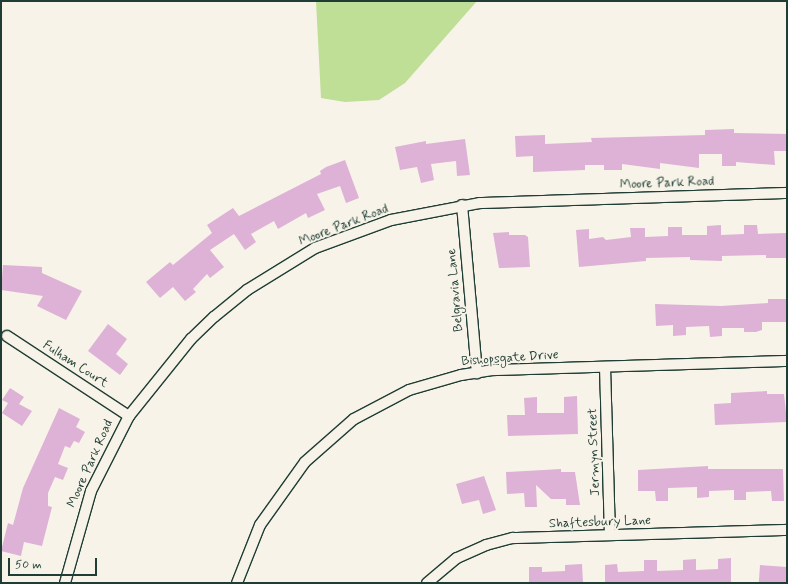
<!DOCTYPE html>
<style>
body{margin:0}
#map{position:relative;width:788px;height:584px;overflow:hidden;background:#f7f3e8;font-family:Mynerve,sans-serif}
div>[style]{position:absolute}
.green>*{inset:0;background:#bfde96}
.building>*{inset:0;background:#deb2d6;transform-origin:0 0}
.roads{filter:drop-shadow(1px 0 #1f3d34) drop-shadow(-1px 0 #1f3d34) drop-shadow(0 1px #1f3d34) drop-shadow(0 -1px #1f3d34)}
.street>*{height:10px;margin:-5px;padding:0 5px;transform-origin:5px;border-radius:5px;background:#f7f3e8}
span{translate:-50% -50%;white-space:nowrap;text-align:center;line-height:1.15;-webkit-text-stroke:4px #f7f3e8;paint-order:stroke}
.street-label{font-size:13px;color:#1f3d34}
.frame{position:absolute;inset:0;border:2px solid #1f3d34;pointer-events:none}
.scale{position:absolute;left:8px;top:558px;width:89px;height:18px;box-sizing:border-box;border:2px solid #1f3d34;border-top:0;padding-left:5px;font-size:12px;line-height:14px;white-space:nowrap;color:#1f3d34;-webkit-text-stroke:3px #f7f3e8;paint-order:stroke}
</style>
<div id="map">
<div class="green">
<i style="clip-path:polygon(316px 1px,477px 1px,405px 83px,379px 100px,345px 102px,321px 98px)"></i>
</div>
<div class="building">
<i style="clip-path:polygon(734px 129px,734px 133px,787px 134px,787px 151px,774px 151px,775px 165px,736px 162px,736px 166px,722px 166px,722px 154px,699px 154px,699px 168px,660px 163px,660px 169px,622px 164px,622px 170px,604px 170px,604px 165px,585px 165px,585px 170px,533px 172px,533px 156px,516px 157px,515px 136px,545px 135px,545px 144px,592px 142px,591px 138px,705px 135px,705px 130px)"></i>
<i style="clip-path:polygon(465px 139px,470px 175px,457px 176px,456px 161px,431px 164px,434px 180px,421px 183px,417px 167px,400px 170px,395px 147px,426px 141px,426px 144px)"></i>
<i style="clip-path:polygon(345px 160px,359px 198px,346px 203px,340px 186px,317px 194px,325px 210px,308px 218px,306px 213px,278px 229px,274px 221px,251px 234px,256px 242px,245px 250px,234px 234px,210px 250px,224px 267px,210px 278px,207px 274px,193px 289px,196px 292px,185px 301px,173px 287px,160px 298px,146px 282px,170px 262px,173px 265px,212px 233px,207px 225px,233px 208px,239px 216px,321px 174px,320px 171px,326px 167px)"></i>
<i style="clip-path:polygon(721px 225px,721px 235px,744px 234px,744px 225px,757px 225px,758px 234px,787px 233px,787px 258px,766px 258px,766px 255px,722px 256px,722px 261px,690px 260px,690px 257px,646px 258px,646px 261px,579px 267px,576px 230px,589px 229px,589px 239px,603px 237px,606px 240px,631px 237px,630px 228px,645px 228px,645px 237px,668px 236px,668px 227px,682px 227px,682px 235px,707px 235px,707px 226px)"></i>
<i style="clip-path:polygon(509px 232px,509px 235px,525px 235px,528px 237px,530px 267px,499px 268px,493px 233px)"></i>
<i style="clip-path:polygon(3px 265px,42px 267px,42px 273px,82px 291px,66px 320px,37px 306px,43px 296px,1px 290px)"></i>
<i style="clip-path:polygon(768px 299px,787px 299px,787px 322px,762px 322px,762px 330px,756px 332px,744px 332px,744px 328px,722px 328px,722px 336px,710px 337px,709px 326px,686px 327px,686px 335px,673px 336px,673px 325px,656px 326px,655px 304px,721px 306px,768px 303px)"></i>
<i style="clip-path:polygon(108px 324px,127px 339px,116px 354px,128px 364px,120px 375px,88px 351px)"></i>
<i style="clip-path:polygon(10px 388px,24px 397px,19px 404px,32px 411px,22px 426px,2px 413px,8px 403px,2px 400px)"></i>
<i style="clip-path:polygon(767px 391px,767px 394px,784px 394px,787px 422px,715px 425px,714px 404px,731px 403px,731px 393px)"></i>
<i style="clip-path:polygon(577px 396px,578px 434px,508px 436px,507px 415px,525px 415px,524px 398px,537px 397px,537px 413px,564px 413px,564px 397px)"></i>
<i style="clip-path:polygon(59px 408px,80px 419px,76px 427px,85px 432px,79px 443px,74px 441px,70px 448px,65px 446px,58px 464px,68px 468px,63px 480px,55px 477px,48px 493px,48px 506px,52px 507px,42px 546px,24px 542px,21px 556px,1px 551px,8px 523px,13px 525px,23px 488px)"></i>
<i style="clip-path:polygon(708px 466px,708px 469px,783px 469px,784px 501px,772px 501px,771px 491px,746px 492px,746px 500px,734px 500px,734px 490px,709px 491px,709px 497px,697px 498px,697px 487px,668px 488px,668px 501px,656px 501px,655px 491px,638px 491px,638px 470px)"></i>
<i style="clip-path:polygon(561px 469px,561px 472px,575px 472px,580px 505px,566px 505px,566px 499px,551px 499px,536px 485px,537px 507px,525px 507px,524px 493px,507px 494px,506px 472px)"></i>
<i style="clip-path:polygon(484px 476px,496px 510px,483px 514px,479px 500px,462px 504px,456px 484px)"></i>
<i style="clip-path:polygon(731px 558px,731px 583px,605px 583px,605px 565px,617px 564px,618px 572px,644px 571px,644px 560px,657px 560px,657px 571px,683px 570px,683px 560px,696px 559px,696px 570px,718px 569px,718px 559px)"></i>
<i style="clip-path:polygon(582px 564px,583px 583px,529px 583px,529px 567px,542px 567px,542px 572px,565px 571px,565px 565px)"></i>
<i style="left:760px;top:565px;width:27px;height:18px;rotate:4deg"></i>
</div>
<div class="roads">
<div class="street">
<i style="left:462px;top:205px;width:169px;rotate:84.9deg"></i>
<i style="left:7px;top:336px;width:146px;rotate:33.3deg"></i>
<i style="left:605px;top:367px;width:168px;rotate:88.3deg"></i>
<i style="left:65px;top:583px;width:96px;rotate:-74.2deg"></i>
<i style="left:91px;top:491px;width:84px;rotate:-63.1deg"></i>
<i style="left:129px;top:416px;width:99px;rotate:-51.2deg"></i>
<i style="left:191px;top:339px;width:32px;rotate:-44deg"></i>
<i style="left:214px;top:317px;width:43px;rotate:-39.3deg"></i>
<i style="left:247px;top:290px;width:80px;rotate:-31.7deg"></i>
<i style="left:315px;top:248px;width:81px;rotate:-20.2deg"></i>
<i style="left:391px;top:220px;width:91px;rotate:-10.8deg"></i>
<i style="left:480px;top:203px;width:307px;rotate:-1.9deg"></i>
<i style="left:237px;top:583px;width:62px;rotate:-68.4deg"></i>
<i style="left:260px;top:525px;width:77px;rotate:-54.5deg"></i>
<i style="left:305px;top:462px;width:65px;rotate:-41.3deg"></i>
<i style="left:354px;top:419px;width:62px;rotate:-27.8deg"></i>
<i style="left:409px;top:390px;width:54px;rotate:-16.1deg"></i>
<i style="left:461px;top:375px;width:33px;rotate:-9deg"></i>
<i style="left:494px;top:370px;width:293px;rotate:-1.8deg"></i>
<i style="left:427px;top:583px;width:39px;rotate:-40deg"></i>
<i style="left:457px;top:558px;width:32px;rotate:-24deg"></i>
<i style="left:486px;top:545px;width:28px;rotate:-15deg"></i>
<i style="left:513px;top:538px;width:274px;rotate:-1.7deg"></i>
</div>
</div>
<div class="street-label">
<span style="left:667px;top:184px;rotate:-2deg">Moore Park Road</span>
<span style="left:344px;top:226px;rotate:-21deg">Moore Park Road</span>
<span style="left:456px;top:290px;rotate:-95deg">Belgravia Lane</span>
<span style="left:510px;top:359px;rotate:-4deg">Bishopsgate Drive</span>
<span style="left:75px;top:365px;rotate:33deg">Fulham Court</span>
<span style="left:595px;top:452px;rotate:-92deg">Jermyn Street</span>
<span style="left:91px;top:464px;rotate:-66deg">Moore Park Road</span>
<span style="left:600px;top:523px;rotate:-2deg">Shaftesbury Lane</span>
</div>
<div class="frame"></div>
<div class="scale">50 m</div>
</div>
